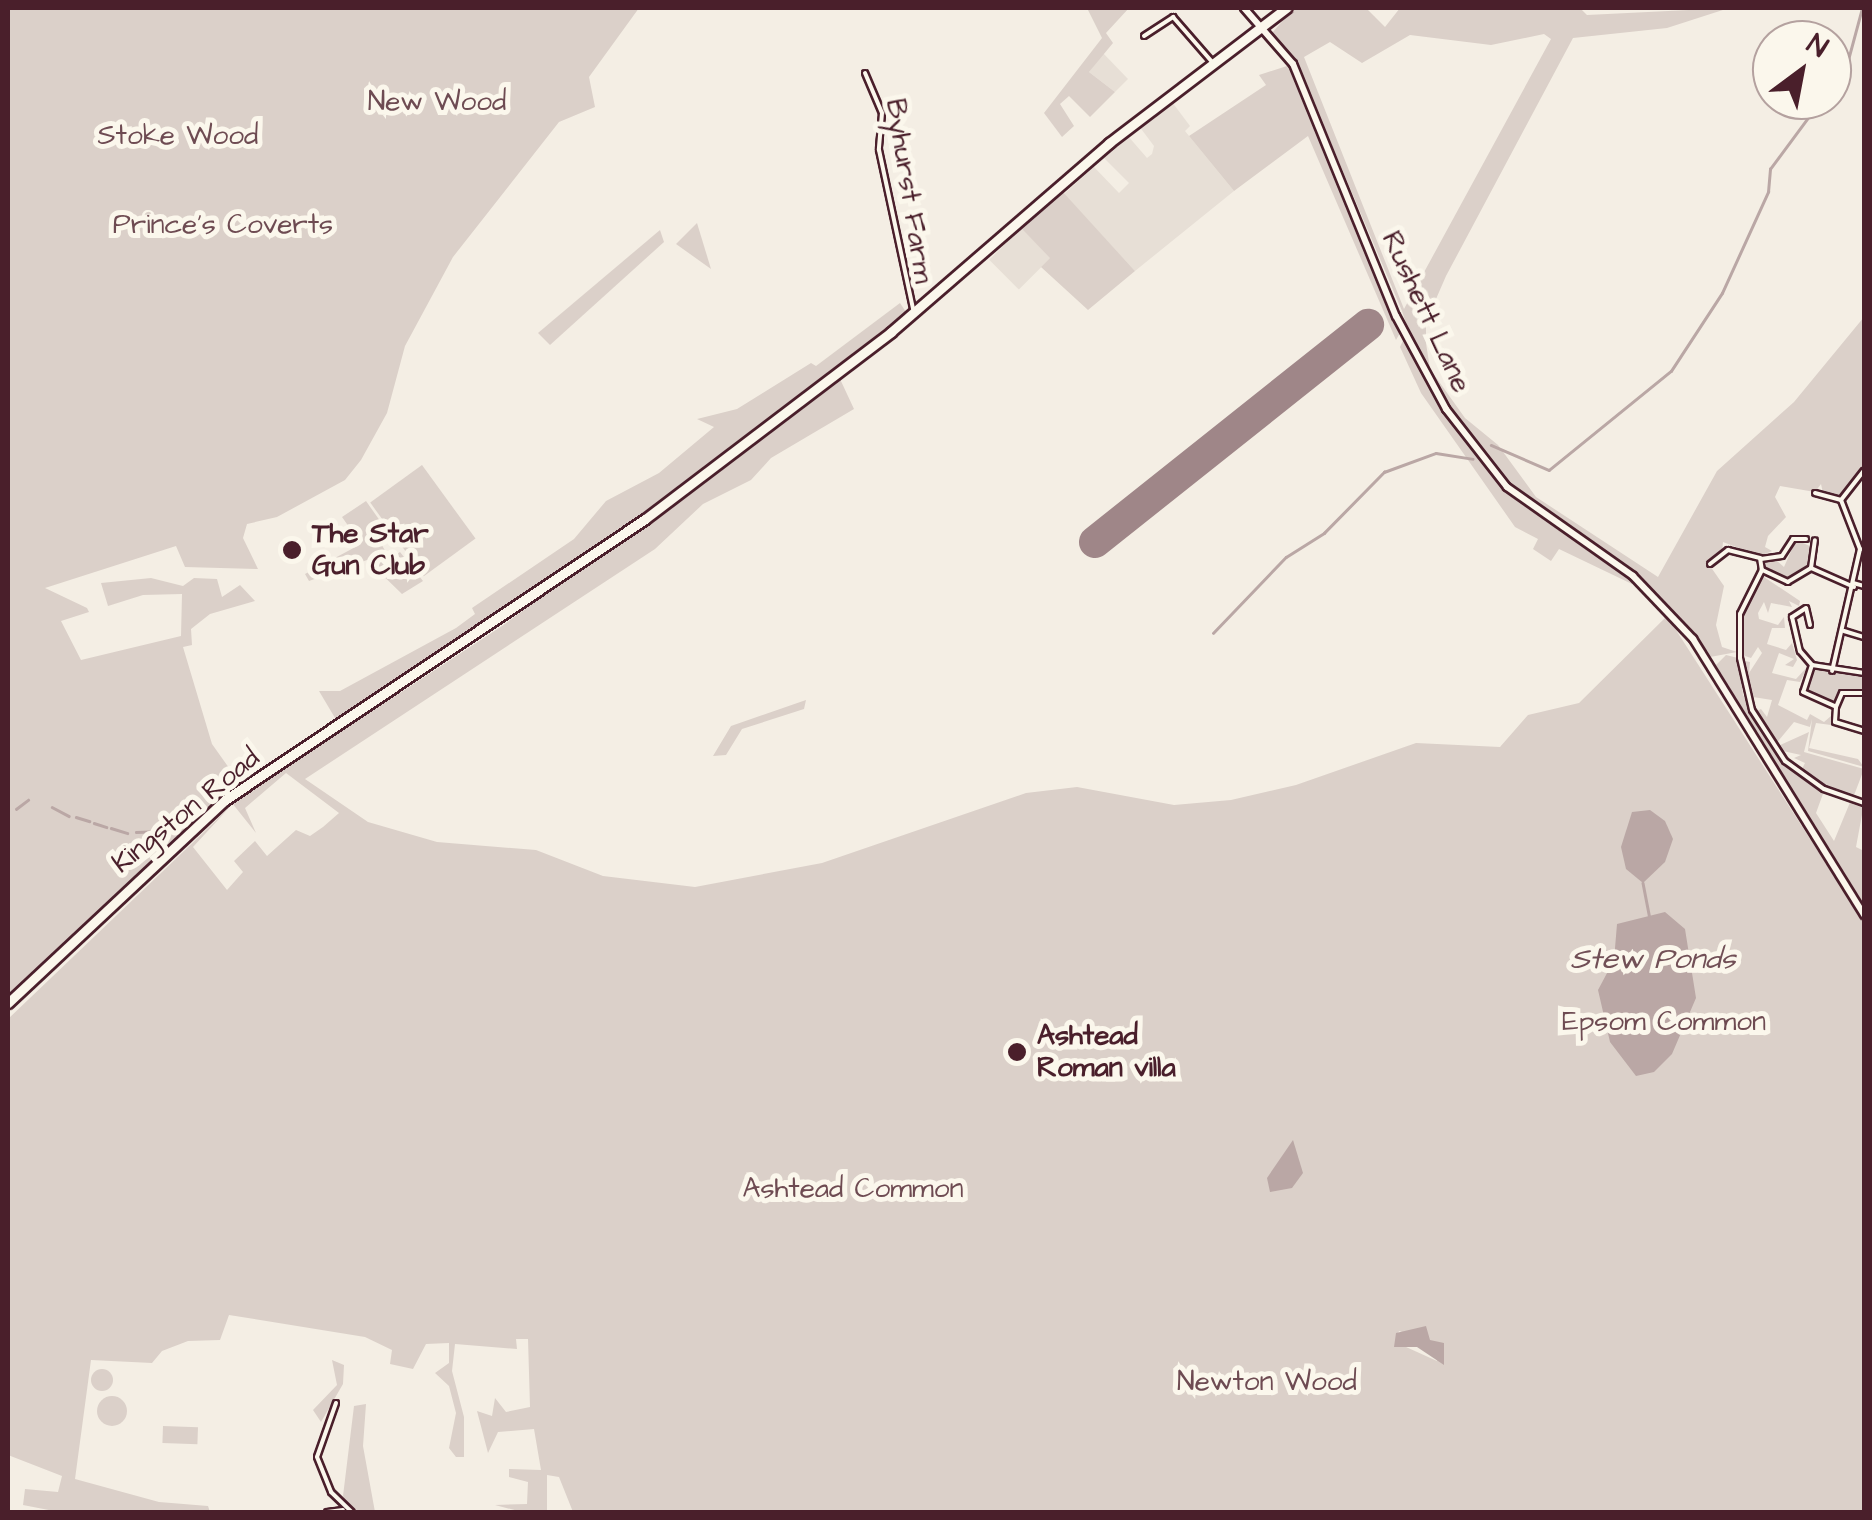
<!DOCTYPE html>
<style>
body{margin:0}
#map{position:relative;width:1872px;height:1520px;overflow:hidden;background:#f4eee4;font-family:"Architects Daughter",sans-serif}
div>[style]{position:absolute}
.built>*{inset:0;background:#e7dfd6;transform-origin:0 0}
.green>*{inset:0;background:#dbd0c9;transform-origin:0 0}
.round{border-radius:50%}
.water>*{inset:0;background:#baa7a5}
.stream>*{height:2.5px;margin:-1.25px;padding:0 1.25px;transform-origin:1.25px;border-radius:1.25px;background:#baa7a5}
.runway>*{height:32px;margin:-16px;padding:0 16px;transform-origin:16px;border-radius:16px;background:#9f8688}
.roads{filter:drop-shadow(2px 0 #4a1f2b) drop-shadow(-2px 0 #4a1f2b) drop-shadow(0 2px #4a1f2b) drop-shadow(0 -2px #4a1f2b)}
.street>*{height:4px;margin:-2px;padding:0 2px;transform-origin:2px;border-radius:2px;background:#fbf7ec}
.secondary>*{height:6px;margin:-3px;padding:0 3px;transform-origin:3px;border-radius:3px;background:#fbf7ec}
.highway>*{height:9px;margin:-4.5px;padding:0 4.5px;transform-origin:4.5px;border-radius:4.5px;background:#fbf7ec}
.dots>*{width:28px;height:28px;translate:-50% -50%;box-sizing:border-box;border:5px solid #fbf7ec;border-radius:50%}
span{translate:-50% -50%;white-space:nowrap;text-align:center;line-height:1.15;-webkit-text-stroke:10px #fbf7ec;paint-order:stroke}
.park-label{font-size:28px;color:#6e4b52}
.street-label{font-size:28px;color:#4a1f2b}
.poi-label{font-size:28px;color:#4a1f2b;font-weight:700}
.left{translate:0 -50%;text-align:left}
.water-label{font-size:30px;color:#714f56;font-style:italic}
.frame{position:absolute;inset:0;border:10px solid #4a1f2b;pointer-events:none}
.north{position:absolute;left:1752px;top:20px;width:100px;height:100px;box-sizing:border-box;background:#fbf7ec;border:2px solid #b4a19f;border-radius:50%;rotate:32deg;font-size:28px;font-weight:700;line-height:40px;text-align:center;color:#4a1f2b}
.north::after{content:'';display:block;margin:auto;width:35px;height:45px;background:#4a1f2b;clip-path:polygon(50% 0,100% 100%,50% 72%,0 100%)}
</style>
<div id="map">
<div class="built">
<i style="clip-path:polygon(1102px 52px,1128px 79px,1115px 92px,1089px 72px)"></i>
<i style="clip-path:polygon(1172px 102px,1190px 126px,1185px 131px,1234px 191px,1135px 271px,1064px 194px,1094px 167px,1119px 193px,1129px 183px,1104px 158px,1128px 136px,1147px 158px,1152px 154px,1154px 146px,1139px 126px)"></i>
<i style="left:1021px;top:228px;width:42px;height:45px;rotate:45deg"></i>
</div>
<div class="green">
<i style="clip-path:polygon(8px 8px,639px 8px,589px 77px,595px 107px,559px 122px,453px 257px,405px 346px,387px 413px,361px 460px,345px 480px,277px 517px,247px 524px,243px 538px,258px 569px,185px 567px,176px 546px,45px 588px,87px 608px,89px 612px,61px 621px,81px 660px,181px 636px,182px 594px,143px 595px,108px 606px,101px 583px,151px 578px,183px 586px,194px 578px,217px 579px,222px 597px,240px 585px,255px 601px,210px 614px,191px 629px,192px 645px,183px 647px,212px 744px,239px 782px,8px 998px)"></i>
<i style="clip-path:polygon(1087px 8px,1129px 8px,1106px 33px,1113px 43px,1089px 72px,1115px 92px,1090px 117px,1069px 96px,1060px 104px,1074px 126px,1062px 137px,1044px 113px,1102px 38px)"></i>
<i style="clip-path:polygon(evenodd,1294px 8px,1366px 8px,1385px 27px,1400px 8px,1580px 8px,1587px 15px,1729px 8px,1667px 28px,1573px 38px,1446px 276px,1426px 322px,1426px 343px,1430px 369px,1465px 418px,1498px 445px,1536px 497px,1658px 577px,1717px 471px,1794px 402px,1864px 317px,1864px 461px,1855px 487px,1836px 498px,1823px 493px,1821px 484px,1815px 492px,1780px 486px,1775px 497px,1786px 517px,1768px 536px,1765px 547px,1772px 551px,1760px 556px,1723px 542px,1722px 553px,1708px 563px,1724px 586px,1716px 625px,1722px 647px,1737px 652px,1710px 657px,1638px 574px,1632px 584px,1559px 549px,1551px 561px,1533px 549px,1538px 539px,1515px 527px,1421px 393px,1400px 347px,1408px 330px,1402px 311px,1304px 79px,1272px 33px,1294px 8px,1544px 34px,1551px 39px,1545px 50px,1404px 309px,1304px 57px,1330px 42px,1362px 63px,1410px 35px,1491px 45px,1544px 34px)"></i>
<i style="clip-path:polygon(1290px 65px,1400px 333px,1396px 340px,1308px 136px,1234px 191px,1189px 136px,1266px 85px,1259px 75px)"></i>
<i style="clip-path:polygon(1062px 191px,1135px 271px,1088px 310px,1041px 267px,1050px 258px,1021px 228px)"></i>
<i style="clip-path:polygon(697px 223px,711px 269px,676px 244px)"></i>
<i style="clip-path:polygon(660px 230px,664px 242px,550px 345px,538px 333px)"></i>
<i style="clip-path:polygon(900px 303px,906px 312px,647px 513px,338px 723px,319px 691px,340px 691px,456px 628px,475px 614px,472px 608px,574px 539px,606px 501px,659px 473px,714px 427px,697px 419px,737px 409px,811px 363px,816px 366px)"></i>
<i style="clip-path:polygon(evenodd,840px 379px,854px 409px,771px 458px,751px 480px,703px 504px,655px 549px,305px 779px,368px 822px,437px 842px,536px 850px,603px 876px,695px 887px,822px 863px,1026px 793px,1077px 787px,1174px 805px,1231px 800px,1296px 785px,1416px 743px,1500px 747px,1528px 715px,1579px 703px,1667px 616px,1864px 923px,1864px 1512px,573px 1512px,559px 1477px,547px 1475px,547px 1511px,522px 1512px,495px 1505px,527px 1504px,528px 1482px,509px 1477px,509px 1469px,541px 1470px,534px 1429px,498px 1432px,488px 1453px,477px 1411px,492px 1416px,495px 1398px,506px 1412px,530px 1407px,528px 1339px,516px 1339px,517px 1349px,455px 1344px,452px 1371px,464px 1417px,464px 1457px,456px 1457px,449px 1448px,456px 1413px,449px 1386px,435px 1373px,449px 1363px,449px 1343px,426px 1344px,413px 1369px,390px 1364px,392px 1350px,365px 1337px,229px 1315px,220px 1340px,188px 1341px,162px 1351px,152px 1363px,91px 1360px,75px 1479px,159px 1502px,208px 1506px,210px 1512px,59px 1512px,23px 1505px,25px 1489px,58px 1492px,62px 1476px,8px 1455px,8px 1019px,229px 808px,193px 847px,227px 890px,243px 872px,234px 861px,255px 841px,267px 856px,296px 830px,310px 836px,323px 827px,339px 813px,286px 773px,245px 808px,256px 833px,232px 803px,502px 626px,840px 379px,1399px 1331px,1433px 1342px,1437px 1361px,1395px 1342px,1399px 1331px)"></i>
<i style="left:422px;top:465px;width:91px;height:64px;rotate:54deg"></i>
<i style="clip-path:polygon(366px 501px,390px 535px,380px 542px,390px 559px,400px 552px,423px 581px,402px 594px,367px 560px,309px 581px,305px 574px,361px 544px,342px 517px)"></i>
<i style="clip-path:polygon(1796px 540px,1812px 547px,1808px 570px,1787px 581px,1763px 568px,1770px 555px,1784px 567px)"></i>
<i style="clip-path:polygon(1761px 575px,1800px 601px,1799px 606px,1789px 601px,1792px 607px,1771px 603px,1768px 613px,1764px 602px,1758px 613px,1759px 619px,1778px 625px,1784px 617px,1785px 628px,1772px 628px,1767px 644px,1786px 650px,1792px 643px,1797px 660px,1793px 667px,1785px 665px,1794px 659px,1779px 653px,1772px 673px,1796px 679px,1808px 666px,1800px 682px,1787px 680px,1778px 705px,1807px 720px,1810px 714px,1824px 722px,1831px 716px,1831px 725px,1816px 723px,1809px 748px,1858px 759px,1864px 767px,1808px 751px,1812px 719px,1810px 727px,1794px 722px,1775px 745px,1755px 712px,1761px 709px,1767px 717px,1772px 700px,1753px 697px,1746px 672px,1754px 709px,1742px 662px,1745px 661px,1750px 662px,1749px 673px,1762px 653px,1758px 647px,1751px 658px,1742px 655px,1741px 622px)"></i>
<i style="clip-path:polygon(1726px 655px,1738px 658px,1743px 695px,1767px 739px,1786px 763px,1824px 791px,1816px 813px,1834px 841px,1851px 800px,1864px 804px,1856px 847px,1864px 851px,1864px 911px,1716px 665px)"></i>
<i style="clip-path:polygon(1813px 669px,1863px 675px,1864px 691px,1841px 691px,1832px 703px,1810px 695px,1803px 684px)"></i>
<i style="clip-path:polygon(806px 700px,804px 709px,742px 729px,726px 755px,713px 756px,731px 726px)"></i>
<i style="clip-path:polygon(1809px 732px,1804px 752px,1864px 769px,1853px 798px,1822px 786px,1801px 771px,1805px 763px,1794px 758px,1801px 755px,1783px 751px,1795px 767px,1776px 747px)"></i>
<i style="clip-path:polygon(332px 1360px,344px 1365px,343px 1384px,321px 1422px,313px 1410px,337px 1385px)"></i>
<i class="round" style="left:91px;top:1369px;width:22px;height:22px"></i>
<i class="round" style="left:97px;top:1396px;width:30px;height:30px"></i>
<i style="clip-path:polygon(366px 1404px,363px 1446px,375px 1512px,348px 1509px,343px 1496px,354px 1406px)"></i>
<i style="left:163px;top:1426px;width:35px;height:17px;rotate:2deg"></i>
</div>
<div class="water">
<i style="clip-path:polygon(1650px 810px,1665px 821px,1673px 839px,1665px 862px,1643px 883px,1626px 869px,1621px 847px,1632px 812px)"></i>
<i style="clip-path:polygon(1665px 912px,1685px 929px,1696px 998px,1672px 1054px,1654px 1072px,1636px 1076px,1610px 1042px,1598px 990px,1614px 960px,1617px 924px)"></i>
<i style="clip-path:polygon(1293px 1140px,1303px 1173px,1292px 1188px,1270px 1192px,1267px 1178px)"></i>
<i style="clip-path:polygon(1426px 1326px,1430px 1340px,1444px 1343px,1444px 1365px,1417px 1347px,1394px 1347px,1396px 1333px)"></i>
</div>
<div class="stream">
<i style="left:1832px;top:87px;width:21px;rotate:-51deg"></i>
<i style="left:1845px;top:71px;width:65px;rotate:-74.9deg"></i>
<i style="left:1491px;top:445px;width:63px;rotate:23.3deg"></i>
<i style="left:1549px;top:470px;width:157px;rotate:-39.1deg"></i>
<i style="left:1671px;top:371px;width:93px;rotate:-56.8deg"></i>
<i style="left:1722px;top:293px;width:111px;rotate:-65.5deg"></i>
<i style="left:1768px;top:192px;width:23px;rotate:-85deg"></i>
<i style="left:1770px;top:169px;width:86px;rotate:-53.5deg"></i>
<i style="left:1213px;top:633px;width:105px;rotate:-46.2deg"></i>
<i style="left:1286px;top:557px;width:45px;rotate:-32.3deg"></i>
<i style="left:1324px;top:533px;width:86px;rotate:-45.5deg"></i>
<i style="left:1384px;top:472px;width:55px;rotate:-20.1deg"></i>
<i style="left:1436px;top:453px;width:37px;rotate:9deg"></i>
<i style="left:52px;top:807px;width:19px;rotate:28deg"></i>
<i style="left:16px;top:809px;width:15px;rotate:-37deg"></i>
<i style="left:76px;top:817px;width:14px;rotate:17deg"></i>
<i style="left:94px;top:823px;width:13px;rotate:18deg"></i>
<i style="left:111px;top:828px;width:17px;rotate:17deg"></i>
<i style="left:136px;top:832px;width:35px;rotate:-2deg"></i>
<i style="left:1643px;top:883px;width:33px;rotate:79deg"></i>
</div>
<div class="runway">
<i style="left:1095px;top:542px;width:349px;rotate:-38.5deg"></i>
</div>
<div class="roads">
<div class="street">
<i style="left:1144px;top:36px;width:35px;rotate:-33deg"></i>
<i style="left:1173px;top:17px;width:61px;rotate:49deg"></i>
<i style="left:865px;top:73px;width:43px;rotate:67deg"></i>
<i style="left:882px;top:113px;width:37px;rotate:95deg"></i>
<i style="left:879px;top:150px;width:163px;rotate:77.9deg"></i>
<i style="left:1815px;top:493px;width:27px;rotate:15deg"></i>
<i style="left:1841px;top:500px;width:53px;rotate:68.8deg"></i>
<i style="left:1860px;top:549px;width:125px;rotate:102.9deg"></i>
<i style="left:1841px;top:500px;width:37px;rotate:-52deg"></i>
<i style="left:1761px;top:559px;width:21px;rotate:-8deg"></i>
<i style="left:1782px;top:556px;width:20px;rotate:-57deg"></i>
<i style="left:1793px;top:539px;width:13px"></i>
<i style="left:1710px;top:564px;width:23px;rotate:-38deg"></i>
<i style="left:1728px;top:550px;width:33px;rotate:14deg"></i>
<i style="left:1760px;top:558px;width:12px;rotate:81deg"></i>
<i style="left:1811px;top:568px;width:28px;rotate:-82deg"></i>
<i style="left:1853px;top:583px;width:11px;rotate:15deg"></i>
<i style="left:1854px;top:587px;width:47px;rotate:-156.2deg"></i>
<i style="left:1811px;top:568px;width:27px;rotate:149deg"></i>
<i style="left:1788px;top:582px;width:29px;rotate:-155deg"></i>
<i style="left:1762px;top:570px;width:49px;rotate:116.6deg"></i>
<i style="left:1740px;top:614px;width:44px;rotate:90deg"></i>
<i style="left:1740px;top:658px;width:53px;rotate:77deg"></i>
<i style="left:1752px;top:710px;width:61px;rotate:57.1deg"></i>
<i style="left:1785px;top:761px;width:48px;rotate:35.7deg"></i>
<i style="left:1824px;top:789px;width:42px;rotate:19.3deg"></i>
<i style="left:1810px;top:625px;width:17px;rotate:-103deg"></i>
<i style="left:1806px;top:608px;width:17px;rotate:147deg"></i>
<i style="left:1792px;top:617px;width:35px;rotate:77deg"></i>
<i style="left:1800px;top:651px;width:18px;rotate:49deg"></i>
<i style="left:1812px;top:665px;width:28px;rotate:108deg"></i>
<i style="left:1803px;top:692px;width:36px;rotate:24deg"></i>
<i style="left:1836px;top:707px;width:15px;rotate:94deg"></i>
<i style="left:1835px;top:722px;width:30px;rotate:17deg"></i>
<i style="left:1844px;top:631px;width:21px;rotate:17deg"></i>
<i style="left:1812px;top:665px;width:53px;rotate:8.7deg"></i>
<i style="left:1836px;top:707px;width:15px;rotate:-67deg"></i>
<i style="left:1842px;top:693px;width:22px"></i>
<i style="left:336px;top:1403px;width:57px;rotate:109.4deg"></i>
<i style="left:317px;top:1457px;width:38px;rotate:68deg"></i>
<i style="left:331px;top:1492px;width:29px;rotate:44deg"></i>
<i style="left:327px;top:1512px;width:16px;rotate:-7deg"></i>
</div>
<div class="secondary">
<i style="left:1244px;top:8px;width:74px;rotate:48.8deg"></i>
<i style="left:1293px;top:64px;width:272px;rotate:67.8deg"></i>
<i style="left:1396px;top:316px;width:106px;rotate:61.7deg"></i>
<i style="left:1446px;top:409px;width:99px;rotate:52deg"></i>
<i style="left:1507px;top:487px;width:154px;rotate:35.2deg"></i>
<i style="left:1633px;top:576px;width:87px;rotate:46.4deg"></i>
<i style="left:1693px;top:639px;width:325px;rotate:58.2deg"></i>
</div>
<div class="highway">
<i style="left:8px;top:1003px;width:297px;rotate:-43.1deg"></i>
<i style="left:225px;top:800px;width:505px;rotate:-33.78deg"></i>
<i style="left:645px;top:519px;width:309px;rotate:-37.2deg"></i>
<i style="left:891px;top:332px;width:289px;rotate:-40.9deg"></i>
<i style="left:1109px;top:143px;width:223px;rotate:-37.3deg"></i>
</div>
</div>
<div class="dots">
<i style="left:292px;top:550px;background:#4a1f2b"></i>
<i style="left:1017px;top:1052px;background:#4a1f2b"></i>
</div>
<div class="park-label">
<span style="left:437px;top:102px">New Wood</span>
<span style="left:178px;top:136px">Stoke Wood</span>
<span style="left:223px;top:225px">Prince's Coverts</span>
<span style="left:1664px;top:1022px">Epsom Common</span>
<span style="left:853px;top:1189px">Ashtead Common</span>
<span style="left:1267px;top:1382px">Newton Wood</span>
</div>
<div class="street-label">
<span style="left:909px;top:191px;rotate:81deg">Byhurst Farm</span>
<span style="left:1426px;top:312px;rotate:65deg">Rushett Lane</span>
<span style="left:186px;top:811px;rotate:-39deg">Kingston Road</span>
</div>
<div class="poi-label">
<span class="left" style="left:312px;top:550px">The Star<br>Gun Club</span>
<span class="left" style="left:1037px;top:1052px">Ashtead<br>Roman villa</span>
</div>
<div class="water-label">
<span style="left:1653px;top:959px">Stew Ponds</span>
</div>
<div class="frame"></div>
<div class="north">N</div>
</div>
